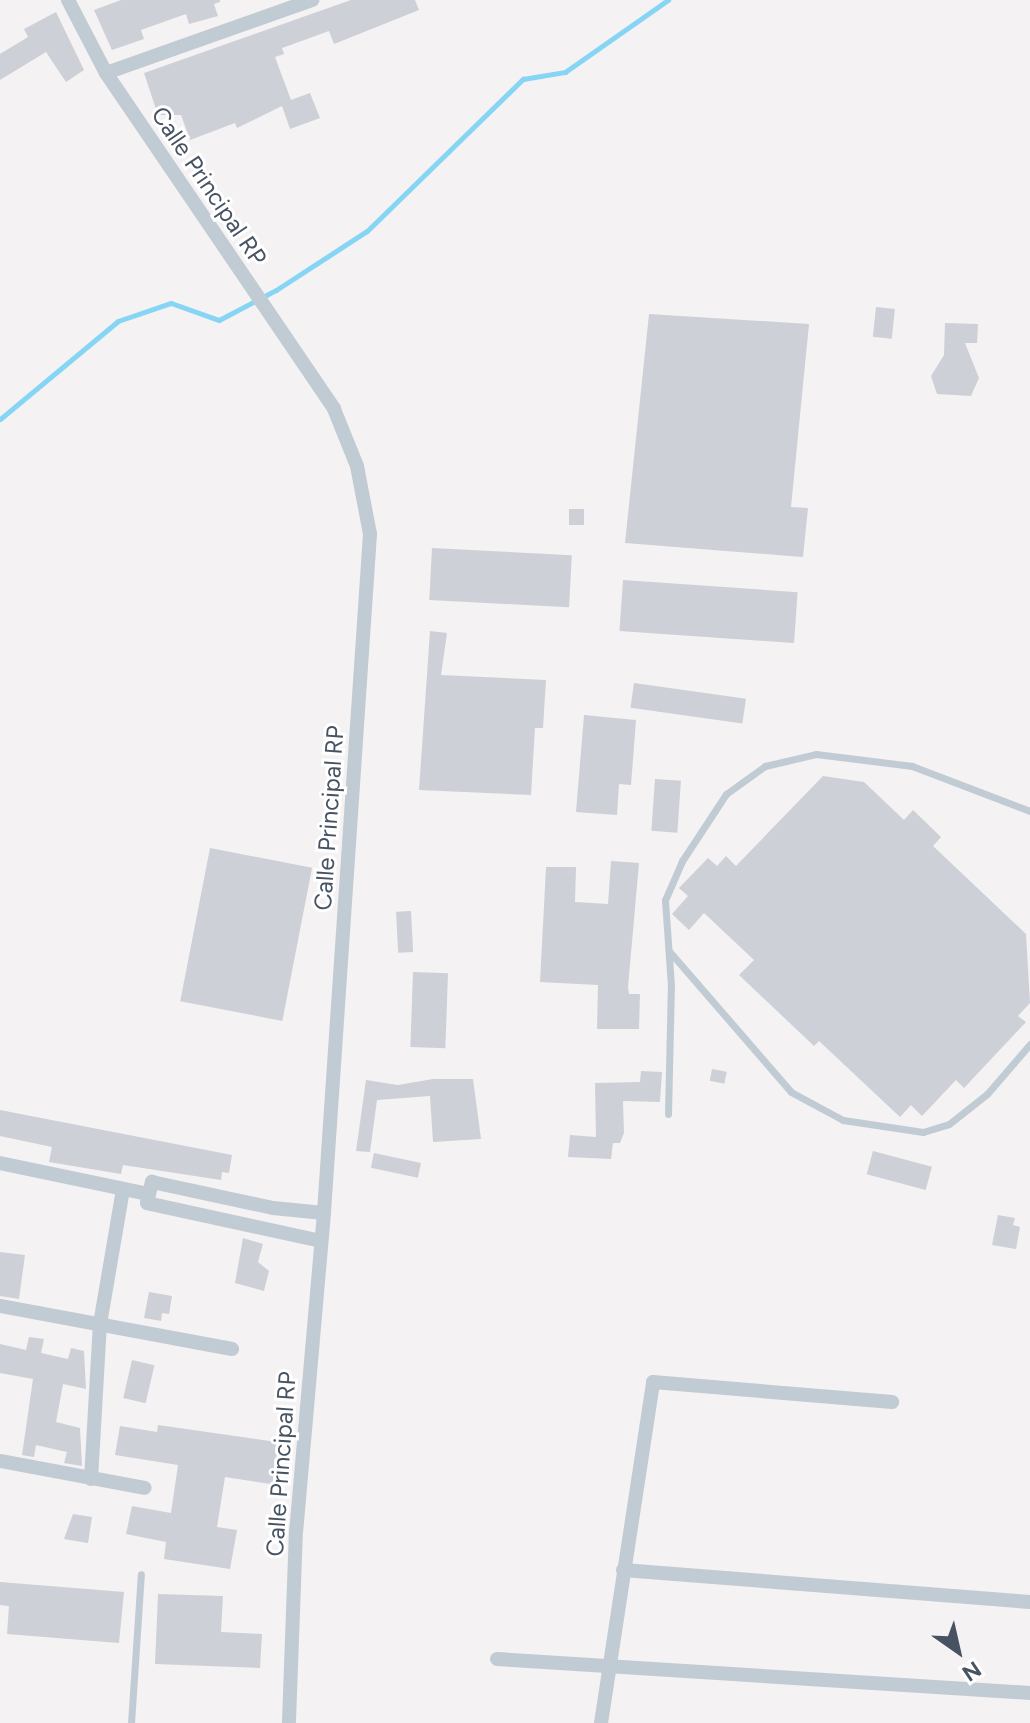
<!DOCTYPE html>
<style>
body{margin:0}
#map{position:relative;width:1030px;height:1723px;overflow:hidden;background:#f4f2f2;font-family:Figtree,sans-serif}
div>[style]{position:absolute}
.stream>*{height:5px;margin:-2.5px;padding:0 2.5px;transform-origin:2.5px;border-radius:2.5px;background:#86d5f5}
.building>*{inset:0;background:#cdd0d7;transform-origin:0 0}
.service>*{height:7px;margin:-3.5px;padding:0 3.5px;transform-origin:3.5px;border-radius:3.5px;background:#c1cbd4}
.minor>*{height:14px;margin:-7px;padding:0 7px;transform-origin:7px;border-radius:7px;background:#c1cbd4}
span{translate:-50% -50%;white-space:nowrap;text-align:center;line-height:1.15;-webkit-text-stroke:6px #fff;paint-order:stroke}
.street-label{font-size:24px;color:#475362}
.north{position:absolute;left:918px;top:1611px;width:80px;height:80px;-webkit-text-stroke:6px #fff;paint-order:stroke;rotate:146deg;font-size:22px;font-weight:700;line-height:32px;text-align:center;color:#475362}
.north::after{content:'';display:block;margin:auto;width:28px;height:36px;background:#475362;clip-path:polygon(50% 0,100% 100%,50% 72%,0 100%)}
</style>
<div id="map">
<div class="stream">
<i style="left:0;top:419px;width:153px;rotate:-39.7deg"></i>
<i style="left:118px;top:321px;width:56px;rotate:-18.8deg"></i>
<i style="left:171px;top:303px;width:51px;rotate:19.5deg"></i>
<i style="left:219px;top:320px;width:64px;rotate:-27.8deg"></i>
<i style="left:276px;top:290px;width:108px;rotate:-33deg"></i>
<i style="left:367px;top:231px;width:218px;rotate:-44.3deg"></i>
<i style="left:523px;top:79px;width:43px;rotate:-9.5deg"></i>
<i style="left:565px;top:72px;width:126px;rotate:-35deg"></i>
</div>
<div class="building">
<i style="clip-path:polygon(121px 0,220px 0,220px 2px,214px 4px,218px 16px,189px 24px,186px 14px,141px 30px,144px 39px,112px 50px,94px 10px)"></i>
<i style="clip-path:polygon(351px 0,415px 0,419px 10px,334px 44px,329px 31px,282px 48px,284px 54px,275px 57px,291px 100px,310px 93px,320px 118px,290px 129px,282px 106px,237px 128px,235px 123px,190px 140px,181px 115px,158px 115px,144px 73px)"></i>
<i style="clip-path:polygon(56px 12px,84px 70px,66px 82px,46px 52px,0 80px,0 54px,28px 37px,24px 29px)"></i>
<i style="left:876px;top:307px;width:19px;height:30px;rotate:6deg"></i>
<i style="clip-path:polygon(649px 314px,809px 324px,791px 507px,808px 508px,803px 557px,625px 543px)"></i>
<i style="clip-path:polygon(945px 323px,978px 324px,977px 343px,965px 343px,979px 378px,971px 396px,937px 394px,931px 376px,944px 355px)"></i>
<i style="left:569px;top:509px;width:15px;height:16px"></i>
<i style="left:432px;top:548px;width:140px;height:52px;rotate:3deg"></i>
<i style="left:623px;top:580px;width:175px;height:51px;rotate:4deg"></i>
<i style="clip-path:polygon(430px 631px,447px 633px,441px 675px,546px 680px,543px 728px,535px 728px,531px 795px,419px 790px)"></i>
<i style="left:634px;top:683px;width:113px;height:25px;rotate:8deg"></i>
<i style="clip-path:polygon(584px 715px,636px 720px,631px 785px,619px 784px,617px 815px,576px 812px)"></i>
<i style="clip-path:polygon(823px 776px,864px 782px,904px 820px,913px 810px,941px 837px,933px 846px,1026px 934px,1030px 1003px,1018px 1016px,1026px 1022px,964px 1088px,956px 1080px,922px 1116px,911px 1105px,900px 1117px,819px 1041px,814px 1046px,739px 975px,754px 960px,704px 913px,689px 930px,672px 914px,688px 896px,679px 888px,708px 858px,717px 866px,726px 856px,736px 866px)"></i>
<i style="left:655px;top:779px;width:26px;height:52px;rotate:4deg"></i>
<i style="left:210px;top:848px;width:104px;height:156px;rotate:11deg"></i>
<i style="clip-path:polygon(611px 861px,639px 863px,628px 987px,629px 994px,640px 994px,639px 1029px,597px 1029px,598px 985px,540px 982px,546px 867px,576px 867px,575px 902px,608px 904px)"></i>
<i style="left:411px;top:911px;width:41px;height:15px;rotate:87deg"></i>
<i style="left:413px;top:972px;width:35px;height:75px;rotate:2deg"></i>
<i style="left:712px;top:1069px;width:15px;height:12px;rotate:11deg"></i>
<i style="clip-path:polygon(641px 1071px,662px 1072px,660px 1102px,623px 1101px,624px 1133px,620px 1143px,613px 1143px,611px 1159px,568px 1157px,570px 1135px,596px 1137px,595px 1083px,640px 1082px)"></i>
<i style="clip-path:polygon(433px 1079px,473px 1079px,481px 1139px,433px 1142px,430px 1096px,377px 1100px,370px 1152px,356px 1151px,366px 1080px,398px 1085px)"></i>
<i style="clip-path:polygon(0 1110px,232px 1155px,229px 1173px,222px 1172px,221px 1180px,123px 1165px,121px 1174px,49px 1162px,52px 1147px,0 1136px)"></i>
<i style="left:873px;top:1151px;width:61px;height:24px;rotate:15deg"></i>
<i style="left:374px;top:1153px;width:48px;height:15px;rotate:12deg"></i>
<i style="clip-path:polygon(998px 1215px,1015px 1218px,1013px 1225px,1020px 1227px,1016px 1249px,992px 1245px)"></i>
<i style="clip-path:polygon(243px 1238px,263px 1244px,258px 1262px,269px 1271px,264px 1291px,235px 1283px)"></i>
<i style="clip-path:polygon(0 1252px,25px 1255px,19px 1299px,0 1296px)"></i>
<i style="clip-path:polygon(149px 1292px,172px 1296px,169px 1314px,162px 1313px,161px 1321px,144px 1318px)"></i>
<i style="clip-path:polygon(29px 1337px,44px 1339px,41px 1353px,68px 1359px,71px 1348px,84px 1351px,86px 1389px,63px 1384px,56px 1422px,80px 1428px,82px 1466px,64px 1463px,67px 1452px,36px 1445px,34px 1457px,22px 1455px,33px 1379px,0 1373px,0 1344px,26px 1350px)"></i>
<i style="left:132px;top:1360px;width:23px;height:39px;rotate:13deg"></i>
<i style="clip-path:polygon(158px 1425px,284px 1443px,277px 1485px,225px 1477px,217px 1527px,237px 1530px,230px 1569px,164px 1559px,166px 1542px,126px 1534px,132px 1506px,171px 1513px,178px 1465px,115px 1455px,120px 1426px,157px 1432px)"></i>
<i style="clip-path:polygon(73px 1514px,92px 1517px,88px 1543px,64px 1539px)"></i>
<i style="clip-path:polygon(0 1582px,124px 1592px,119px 1643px,7px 1634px,9px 1606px,0 1605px)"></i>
<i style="clip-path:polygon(158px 1594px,223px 1596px,221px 1632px,262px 1634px,260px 1668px,155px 1664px)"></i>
</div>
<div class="service">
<i style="left:669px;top:951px;width:186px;rotate:49.1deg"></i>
<i style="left:791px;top:1092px;width:59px;rotate:28.3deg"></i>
<i style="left:843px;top:1120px;width:81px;rotate:8.5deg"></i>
<i style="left:923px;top:1132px;width:27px;rotate:-17deg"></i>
<i style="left:949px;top:1124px;width:48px;rotate:-38.3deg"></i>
<i style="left:987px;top:1094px;width:66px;rotate:-49.3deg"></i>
<i style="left:668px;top:1114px;width:128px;rotate:-88.7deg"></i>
<i style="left:671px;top:986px;width:86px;rotate:-94deg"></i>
<i style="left:665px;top:900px;width:43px;rotate:-66.4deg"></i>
<i style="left:682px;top:861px;width:80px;rotate:-56.7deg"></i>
<i style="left:726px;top:794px;width:48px;rotate:-35.7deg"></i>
<i style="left:765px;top:766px;width:52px;rotate:-13.2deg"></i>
<i style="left:816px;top:754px;width:97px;rotate:7.1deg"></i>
<i style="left:912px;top:766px;width:126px;rotate:20.9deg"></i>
<i style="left:131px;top:1723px;width:149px;rotate:-86.2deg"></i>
</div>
<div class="minor">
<i style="left:68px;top:0;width:82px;rotate:62.5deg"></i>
<i style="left:106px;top:73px;width:406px;rotate:55.8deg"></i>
<i style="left:334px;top:409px;width:61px;rotate:68deg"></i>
<i style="left:357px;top:466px;width:69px;rotate:79.2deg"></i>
<i style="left:370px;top:534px;width:681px;rotate:93.88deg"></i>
<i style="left:324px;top:1213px;width:318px;rotate:95deg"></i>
<i style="left:296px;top:1530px;width:193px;rotate:92.1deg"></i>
<i style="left:106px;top:73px;width:219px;rotate:-19.5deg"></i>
<i style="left:0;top:1163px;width:152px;rotate:11.8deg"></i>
<i style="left:321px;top:1241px;width:178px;rotate:-167.7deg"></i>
<i style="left:147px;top:1203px;width:22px;rotate:-77deg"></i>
<i style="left:152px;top:1182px;width:124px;rotate:12.1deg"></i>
<i style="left:273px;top:1208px;width:51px;rotate:5.6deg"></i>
<i style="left:0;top:1306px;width:236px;rotate:10.5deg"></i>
<i style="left:0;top:1461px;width:147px;rotate:10.5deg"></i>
<i style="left:91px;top:1479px;width:155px;rotate:-86.7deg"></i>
<i style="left:100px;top:1324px;width:137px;rotate:-80.3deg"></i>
<i style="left:623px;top:1570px;width:408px;rotate:4.5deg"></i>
<i style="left:497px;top:1659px;width:534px;rotate:3.65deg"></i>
<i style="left:601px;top:1723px;width:345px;rotate:-81.3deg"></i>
<i style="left:653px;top:1382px;width:240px;rotate:4.8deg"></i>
</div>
<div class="street-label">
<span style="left:209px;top:186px;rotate:56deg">Calle Principal RP</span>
<span style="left:329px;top:818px;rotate:-86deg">Calle Principal RP</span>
<span style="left:281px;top:1464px;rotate:-86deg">Calle Principal RP</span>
</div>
<div class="north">N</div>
</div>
